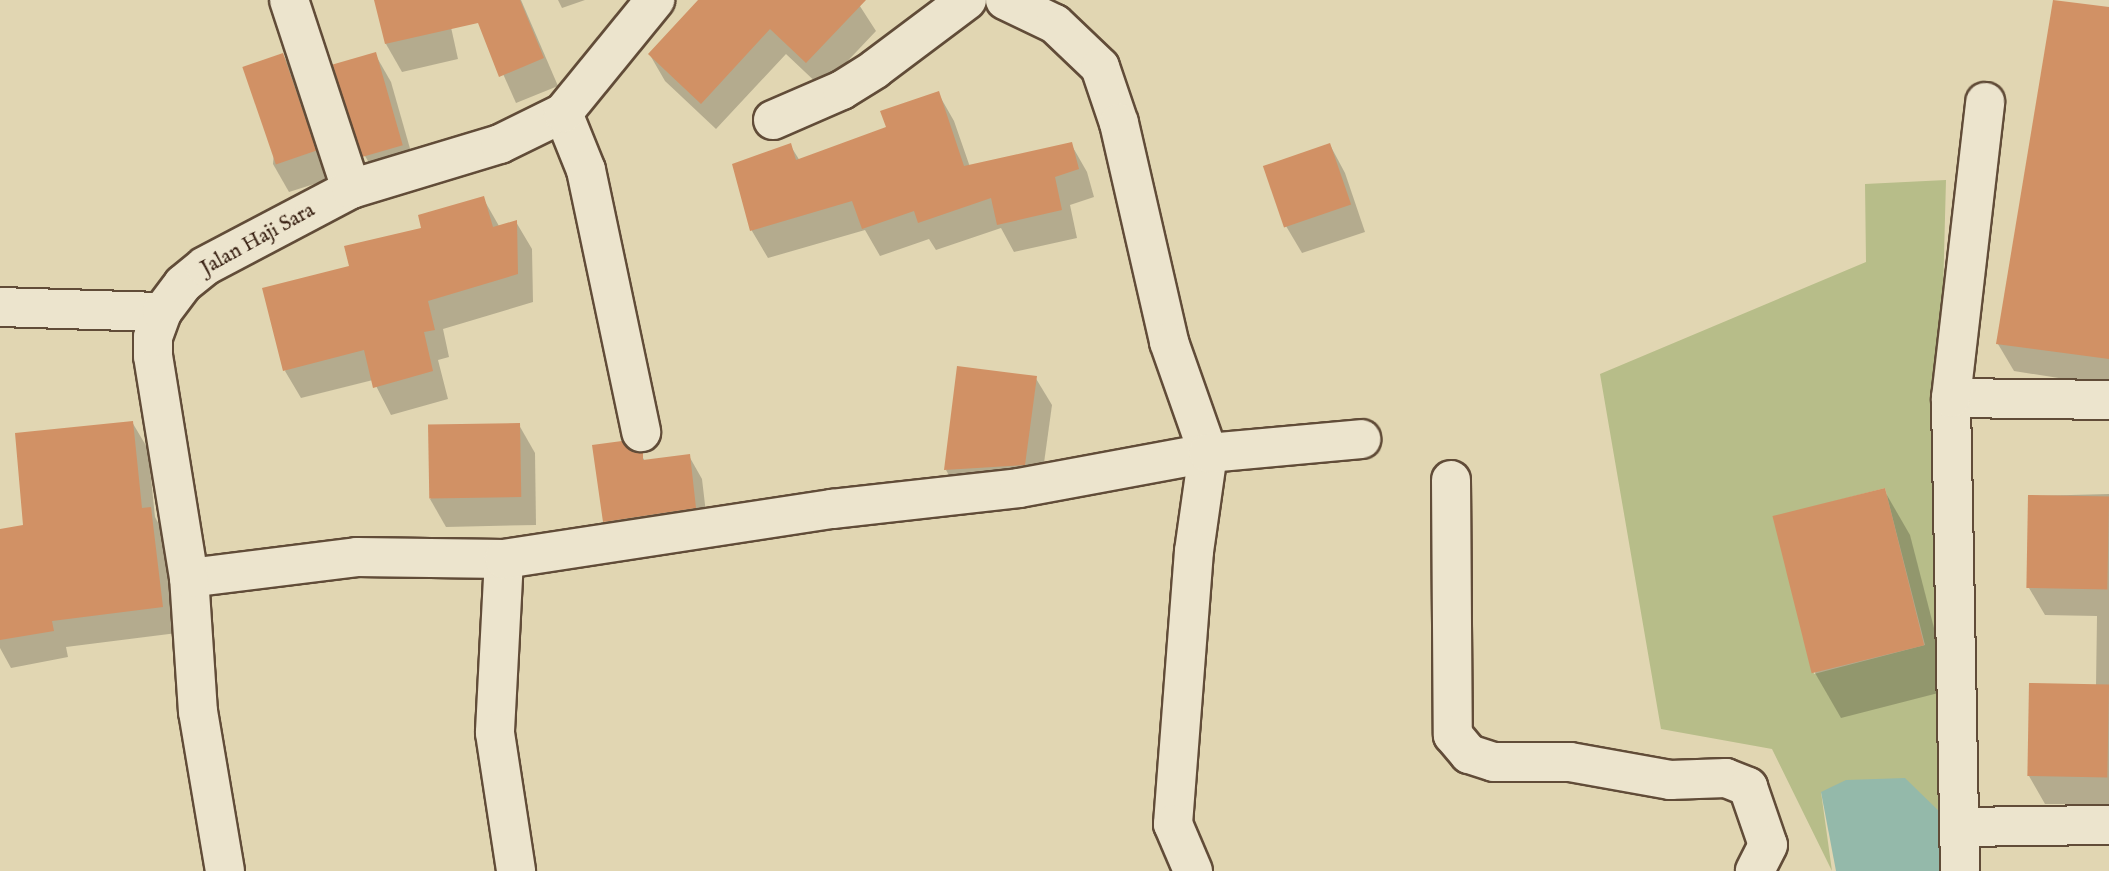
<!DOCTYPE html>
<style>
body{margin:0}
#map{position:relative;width:2109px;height:871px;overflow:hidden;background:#e1d6b2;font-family:"IM FELL English",serif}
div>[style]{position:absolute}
.green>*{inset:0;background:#b7bd89}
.water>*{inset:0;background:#94b9aa}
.shadow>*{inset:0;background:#0003}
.building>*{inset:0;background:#d19165;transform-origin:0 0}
.roads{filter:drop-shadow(2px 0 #614c38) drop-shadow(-2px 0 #614c38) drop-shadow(0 2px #614c38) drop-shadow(0 -2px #614c38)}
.street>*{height:38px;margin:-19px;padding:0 19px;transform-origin:19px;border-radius:19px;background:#ece4cd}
span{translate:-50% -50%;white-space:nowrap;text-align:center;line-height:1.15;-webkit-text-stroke:7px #ece4cd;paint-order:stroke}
.street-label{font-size:21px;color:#361e10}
</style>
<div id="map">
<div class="green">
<i style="clip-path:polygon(evenodd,1946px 180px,1935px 597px,1949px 871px,1821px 792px,1832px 871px,1772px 749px,1661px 729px,1600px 374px,1866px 262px,1865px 184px,1946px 180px,1885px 488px,1925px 645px,1814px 674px,1774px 517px,1885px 488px)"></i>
</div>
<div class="water">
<i style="clip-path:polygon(1905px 778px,1944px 816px,1944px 871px,1836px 871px,1821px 792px,1846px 780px)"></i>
</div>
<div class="shadow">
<i style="clip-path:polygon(376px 0,445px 0,458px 59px,402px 72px,386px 44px)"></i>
<i style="clip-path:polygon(470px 0,521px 0,558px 86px,516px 103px)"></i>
<i style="clip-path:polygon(558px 0,585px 0,562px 8px)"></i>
<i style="clip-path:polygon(701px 0,856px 0,876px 31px,822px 88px,786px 54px,716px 129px,665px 81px,650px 55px)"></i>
<i style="clip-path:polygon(2109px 9px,2109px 386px,2014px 371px,1998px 344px)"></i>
<i style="clip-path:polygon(375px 54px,391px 82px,417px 173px,381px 183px,365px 156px)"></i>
<i style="clip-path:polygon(283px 55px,299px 83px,330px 179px,289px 192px,273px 164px)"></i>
<i style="clip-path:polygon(938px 93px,954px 121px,970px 167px,1071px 144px,1087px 172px,1094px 197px,1070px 205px,1077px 238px,1014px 252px,1001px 228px,936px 250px,929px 239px,880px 256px,865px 230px,768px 258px,752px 231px,734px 165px,790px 145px,800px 161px,888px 128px)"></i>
<i style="clip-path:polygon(1330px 145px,1345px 173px,1365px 232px,1302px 253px,1286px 226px)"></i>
<i style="clip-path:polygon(483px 198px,499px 226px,516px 222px,532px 249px,533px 302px,443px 329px,449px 357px,438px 360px,448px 399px,391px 415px,373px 380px,301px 398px,285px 371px,351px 268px)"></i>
<i style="clip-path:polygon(1035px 377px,1052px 405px,1040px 492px,961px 497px,946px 470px)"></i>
<i style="clip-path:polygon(132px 422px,148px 449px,155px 517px,165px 536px,177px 633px,66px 647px,68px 657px,11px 668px,0 648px,0 531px,25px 527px)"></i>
<i style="clip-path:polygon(519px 425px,535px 453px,536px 525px,446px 527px,430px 499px)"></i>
<i style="clip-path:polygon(633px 454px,641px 455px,645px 461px,689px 456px,702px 479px,708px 530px,618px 544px,605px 521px)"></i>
<i style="clip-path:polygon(1884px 490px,1910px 535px,1950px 690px,1841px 718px,1815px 673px)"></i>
<i style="clip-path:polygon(2109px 494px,2109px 820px,2100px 804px,2045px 804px,2029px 776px,2096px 686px,2097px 616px,2045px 615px,2029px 588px,2030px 496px)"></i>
</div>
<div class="building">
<i style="clip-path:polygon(374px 0,520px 0,544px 58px,499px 77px,478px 23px,385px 44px)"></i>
<i style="clip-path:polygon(698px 0,866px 0,806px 63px,770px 29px,701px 104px,648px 54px)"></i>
<i style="clip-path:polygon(2053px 0,2109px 7px,2109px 359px,1996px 344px)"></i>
<i style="left:376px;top:52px;width:97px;height:45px;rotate:74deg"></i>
<i style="left:283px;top:53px;width:103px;height:43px;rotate:71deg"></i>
<i style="clip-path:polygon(939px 91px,964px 166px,1072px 142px,1079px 169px,1055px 177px,1062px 210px,997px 225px,991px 198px,918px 223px,914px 211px,862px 229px,852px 201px,750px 231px,732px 164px,791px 143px,796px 160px,886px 127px,880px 111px)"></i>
<i style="left:1330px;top:143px;width:65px;height:71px;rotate:71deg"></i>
<i style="clip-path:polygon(484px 196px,493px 227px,517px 220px,518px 274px,428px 301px,435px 330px,424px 332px,433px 371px,373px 388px,364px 350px,283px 371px,262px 288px,349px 266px,344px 246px,421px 228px,418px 215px)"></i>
<i style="clip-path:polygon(957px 366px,1037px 376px,1025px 465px,944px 470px)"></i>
<i style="clip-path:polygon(133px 421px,142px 508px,151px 507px,163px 607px,52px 621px,54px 631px,0 640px,0 529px,23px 525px,15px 433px)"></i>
<i style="left:520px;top:423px;width:74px;height:92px;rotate:89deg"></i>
<i style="clip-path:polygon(622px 441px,634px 452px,643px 453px,643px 460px,690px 454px,696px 508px,603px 522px,592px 445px)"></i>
<i style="left:1885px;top:488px;width:162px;height:116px;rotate:76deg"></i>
<i style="left:2028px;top:495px;width:81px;height:93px;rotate:1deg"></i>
<i style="left:2029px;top:683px;width:80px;height:93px;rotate:1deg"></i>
</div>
<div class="roads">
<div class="street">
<i style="left:289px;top:0;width:199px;rotate:71.8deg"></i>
<i style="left:1005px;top:0;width:55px;rotate:25.6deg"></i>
<i style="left:1055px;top:24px;width:62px;rotate:43.7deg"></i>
<i style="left:1100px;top:67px;width:59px;rotate:71.3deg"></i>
<i style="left:1119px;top:123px;width:225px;rotate:77.1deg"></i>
<i style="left:1169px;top:342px;width:118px;rotate:70.6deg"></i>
<i style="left:1208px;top:453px;width:99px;rotate:98.1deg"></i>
<i style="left:1194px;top:551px;width:274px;rotate:94.4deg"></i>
<i style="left:1173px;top:824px;width:51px;rotate:66.9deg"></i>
<i style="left:563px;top:113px;width:61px;rotate:68deg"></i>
<i style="left:586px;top:170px;width:268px;rotate:78.1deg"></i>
<i style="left:773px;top:120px;width:75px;rotate:-23.5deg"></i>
<i style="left:842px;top:90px;width:39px;rotate:-32deg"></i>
<i style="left:875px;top:69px;width:115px;rotate:-36.9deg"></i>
<i style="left:0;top:307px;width:162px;rotate:1.8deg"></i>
<i style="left:1951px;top:398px;width:158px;rotate:0.7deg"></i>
<i style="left:1451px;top:480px;width:255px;rotate:89.6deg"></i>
<i style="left:1453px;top:735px;width:25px;rotate:50deg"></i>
<i style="left:1469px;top:754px;width:26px;rotate:18deg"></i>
<i style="left:1494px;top:762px;width:76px"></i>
<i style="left:1570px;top:762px;width:102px;rotate:10.2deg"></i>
<i style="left:1670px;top:780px;width:56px;rotate:-2deg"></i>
<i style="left:1726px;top:778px;width:24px;rotate:22deg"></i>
<i style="left:1748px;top:787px;width:61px;rotate:71deg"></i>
<i style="left:1768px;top:845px;width:29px;rotate:117deg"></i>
<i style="left:504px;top:559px;width:174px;rotate:93deg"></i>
<i style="left:495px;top:733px;width:140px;rotate:81.3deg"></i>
<i style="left:189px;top:578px;width:169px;rotate:-7.1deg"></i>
<i style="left:357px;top:557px;width:147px;rotate:0.8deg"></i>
<i style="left:504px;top:559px;width:332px;rotate:-8.7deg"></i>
<i style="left:832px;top:509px;width:188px;rotate:-6.4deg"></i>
<i style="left:1019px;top:488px;width:192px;rotate:-10.5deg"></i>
<i style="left:1208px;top:453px;width:154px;rotate:-5.2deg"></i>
<i style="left:1960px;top:827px;width:149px;rotate:-0.8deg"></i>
<i style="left:225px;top:871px;width:161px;rotate:-99.6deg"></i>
<i style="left:198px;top:712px;width:134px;rotate:-93.8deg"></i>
<i style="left:189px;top:578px;width:225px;rotate:-99.2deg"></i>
<i style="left:153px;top:356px;width:19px;rotate:-90deg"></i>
<i style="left:153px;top:337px;width:27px;rotate:-70deg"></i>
<i style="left:162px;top:312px;width:35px;rotate:-53deg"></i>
<i style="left:183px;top:284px;width:28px;rotate:-39deg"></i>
<i style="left:205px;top:266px;width:165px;rotate:-27.8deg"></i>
<i style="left:351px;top:189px;width:156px;rotate:-16.8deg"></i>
<i style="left:500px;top:144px;width:70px;rotate:-26.2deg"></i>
<i style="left:563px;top:113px;width:146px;rotate:-50.8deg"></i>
<i style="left:1960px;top:871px;width:473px;rotate:-91.1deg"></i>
<i style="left:1951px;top:398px;width:298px;rotate:-83.4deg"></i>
</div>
</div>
<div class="street-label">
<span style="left:258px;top:240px;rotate:-29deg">Jalan Haji Sara</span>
</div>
</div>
